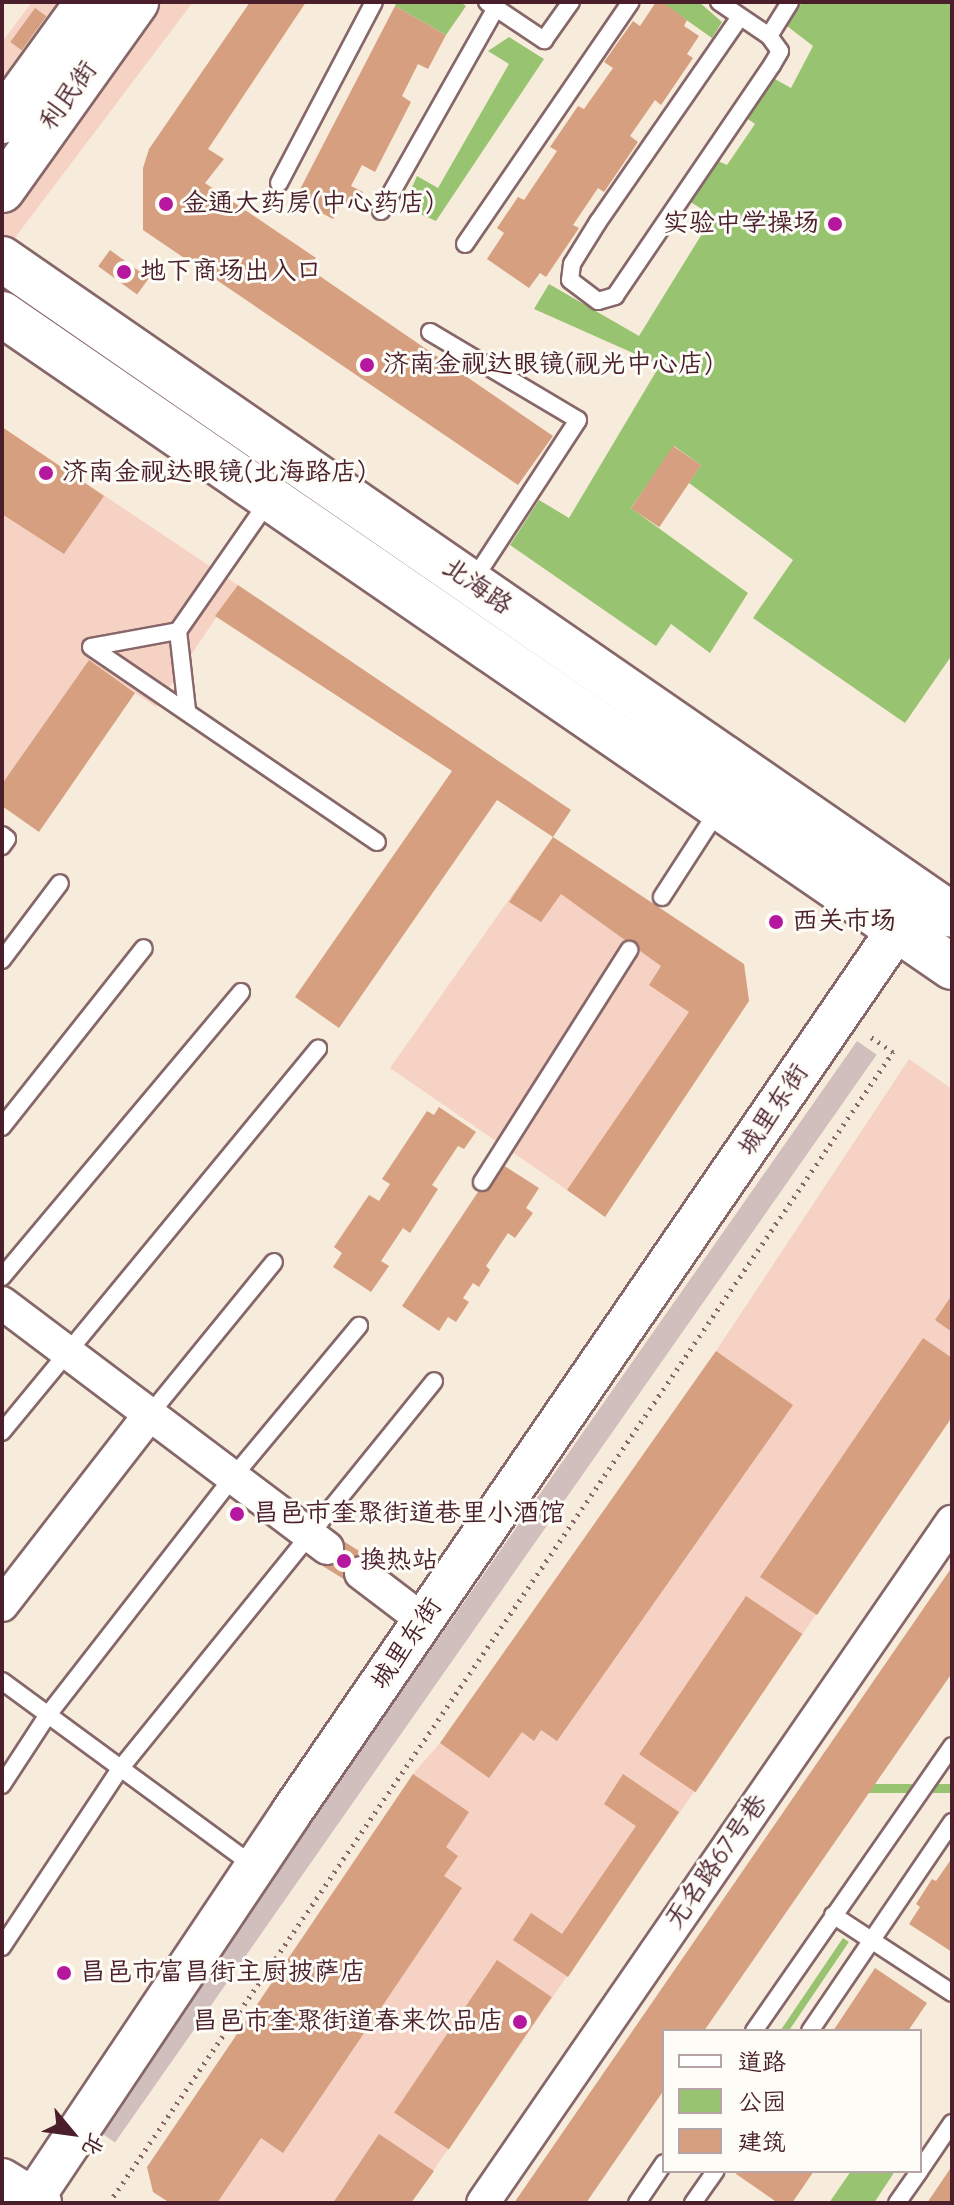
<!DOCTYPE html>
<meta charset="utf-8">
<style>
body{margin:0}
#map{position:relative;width:954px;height:2205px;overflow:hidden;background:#f7ecdb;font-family:"Comic Neue","LXGW WenKai TC",sans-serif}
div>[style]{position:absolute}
.built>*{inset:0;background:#f6d2c4}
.industrial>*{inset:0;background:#d1bfbe;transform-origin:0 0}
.green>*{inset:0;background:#98c370;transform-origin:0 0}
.building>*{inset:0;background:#d69f7f;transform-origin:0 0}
.path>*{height:5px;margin-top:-2.5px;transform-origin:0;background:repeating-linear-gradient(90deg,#876769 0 2px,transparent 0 8px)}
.roads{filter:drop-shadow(2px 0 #876769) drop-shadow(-2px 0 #876769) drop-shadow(0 2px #876769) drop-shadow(0 -2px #876769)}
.service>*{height:16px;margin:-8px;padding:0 8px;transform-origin:8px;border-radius:8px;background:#fff}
.minor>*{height:32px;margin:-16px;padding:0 16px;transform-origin:16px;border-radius:16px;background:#fff}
.tertiary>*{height:40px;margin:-20px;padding:0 20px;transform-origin:20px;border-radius:20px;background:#fff}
.secondary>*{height:44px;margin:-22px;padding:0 22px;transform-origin:22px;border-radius:22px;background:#fff}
.primary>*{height:44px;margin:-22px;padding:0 22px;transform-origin:22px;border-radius:22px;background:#fff}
.dots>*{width:22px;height:22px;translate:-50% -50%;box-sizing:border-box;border:4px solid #fdfcf7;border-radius:50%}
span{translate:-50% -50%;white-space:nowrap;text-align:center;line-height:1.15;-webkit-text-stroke:6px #fdfcf7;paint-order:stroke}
.street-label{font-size:26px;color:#4a1f2b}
.poi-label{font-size:26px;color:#4a1f2b}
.left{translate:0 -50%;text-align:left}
.right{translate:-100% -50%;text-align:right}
.frame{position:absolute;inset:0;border:4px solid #4a1f2b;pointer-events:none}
.legend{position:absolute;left:662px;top:2029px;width:260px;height:144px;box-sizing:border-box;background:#fdfcf7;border:2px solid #b5a4a5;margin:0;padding:10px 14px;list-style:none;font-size:24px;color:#4a1f2b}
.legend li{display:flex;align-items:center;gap:16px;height:40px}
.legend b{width:40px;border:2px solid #b5a4a5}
.north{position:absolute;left:32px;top:2093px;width:80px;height:80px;-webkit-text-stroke:6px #fdfcf7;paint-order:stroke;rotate:119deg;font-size:22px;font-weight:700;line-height:32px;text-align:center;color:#4a1f2b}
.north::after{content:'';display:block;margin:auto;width:28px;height:36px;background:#4a1f2b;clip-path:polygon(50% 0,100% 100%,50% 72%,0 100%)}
</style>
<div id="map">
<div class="built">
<i style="clip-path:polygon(32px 2px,193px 2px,2px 255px,2px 42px)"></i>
<i style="clip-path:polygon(2px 427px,238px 585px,156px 707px,89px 661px,2px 784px)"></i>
<i style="clip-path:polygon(553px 837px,744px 964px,749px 1001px,567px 1190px,390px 1068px)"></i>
<i style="clip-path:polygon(909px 1059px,952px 1089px,952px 1417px,411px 2203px,170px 2203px,413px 1774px,440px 1743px,716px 1351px)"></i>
</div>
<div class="industrial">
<i style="left:857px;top:1041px;width:24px;height:1328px;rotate:35deg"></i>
</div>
<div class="green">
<i style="clip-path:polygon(397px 2px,460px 2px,466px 6px,446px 35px,395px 6px)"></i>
<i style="clip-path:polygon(661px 2px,699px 2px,722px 22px,712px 38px)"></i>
<i style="clip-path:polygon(802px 2px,952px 2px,952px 655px,905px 723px,753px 618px,793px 560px,689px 483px,701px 465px,674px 446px,631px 508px,748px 593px,710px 653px,671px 624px,656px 646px,510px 545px,539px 500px,569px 518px,660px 365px,534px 309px,549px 284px,639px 336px,713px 216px,689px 201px,718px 161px,727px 165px,755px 124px,745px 117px,773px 78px,791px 88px,813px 46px,787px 26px)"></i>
<i style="clip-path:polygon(509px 37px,544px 59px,436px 221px,409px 209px,405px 203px,417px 176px,438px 188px,509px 64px,488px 51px)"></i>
<i style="left:952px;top:1784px;width:9px;height:136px;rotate:90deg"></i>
<i style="left:843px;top:1938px;width:7px;height:112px;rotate:34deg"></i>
<i style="clip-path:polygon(851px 2171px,895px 2171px,874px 2203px,829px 2203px)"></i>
</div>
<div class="building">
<i style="clip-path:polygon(250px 2px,306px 2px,208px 149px,224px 159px,205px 183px,316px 258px,308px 268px,553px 436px,518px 485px,143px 230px,143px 168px,149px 149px)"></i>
<i style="clip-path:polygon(656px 2px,662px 2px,687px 20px,684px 26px,699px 36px,687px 54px,693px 58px,661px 105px,655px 100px,630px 136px,638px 142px,604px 192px,598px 188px,573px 225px,579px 228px,546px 277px,540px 273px,529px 288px,487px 259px,504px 233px,497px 228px,518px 197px,524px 200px,557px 151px,550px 147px,578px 106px,584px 109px,613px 68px,604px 62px,633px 21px,640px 26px)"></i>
<i style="clip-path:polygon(395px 6px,446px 35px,428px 69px,418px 64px,402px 96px,411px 102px,375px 172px,362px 165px,351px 186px,363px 192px,354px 209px,342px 202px,333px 219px,295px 199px)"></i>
<i style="left:35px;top:8px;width:14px;height:42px;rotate:36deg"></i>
<i style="left:110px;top:250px;width:48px;height:20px;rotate:36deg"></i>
<i style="clip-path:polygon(2px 427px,104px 496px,64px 554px,2px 514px)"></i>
<i style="left:673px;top:446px;width:34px;height:75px;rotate:34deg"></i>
<i style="clip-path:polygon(238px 585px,571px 810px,553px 837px,497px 800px,339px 1028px,295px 997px,452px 771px,215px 616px)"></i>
<i style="clip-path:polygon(89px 660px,135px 693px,39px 832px,2px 806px,2px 784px)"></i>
<i style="clip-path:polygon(553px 837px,744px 964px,749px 1001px,605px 1217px,567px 1190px,689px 1012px,649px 985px,661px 966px,561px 894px,541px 922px,509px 902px)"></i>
<i style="clip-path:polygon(439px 1107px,476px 1132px,464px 1149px,458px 1146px,432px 1185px,438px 1189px,410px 1233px,403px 1228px,381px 1261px,389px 1266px,371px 1292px,333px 1267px,342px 1253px,334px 1247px,369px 1195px,379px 1201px,390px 1184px,382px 1179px,427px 1111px,434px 1115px)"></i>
<i style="clip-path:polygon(498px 1162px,539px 1188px,526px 1208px,533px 1213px,515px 1238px,508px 1233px,486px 1266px,490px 1270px,479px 1287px,473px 1283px,463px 1298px,469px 1302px,456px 1322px,448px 1317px,439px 1331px,402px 1306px)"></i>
<i style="clip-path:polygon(952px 1295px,952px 1332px,935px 1320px)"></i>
<i style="clip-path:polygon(923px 1338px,952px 1358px,952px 1417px,817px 1615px,760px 1577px)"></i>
<i style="clip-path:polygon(716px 1351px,793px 1405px,557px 1741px,541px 1730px,534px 1741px,522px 1732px,489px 1778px,440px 1743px)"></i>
<i style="left:340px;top:1539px;width:32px;height:32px;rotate:32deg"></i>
<i style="clip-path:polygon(952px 1567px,952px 1673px,704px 2031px,664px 2031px,664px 2090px,586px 2203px,514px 2203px)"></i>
<i style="left:746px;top:1596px;width:68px;height:191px;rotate:34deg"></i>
<i style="clip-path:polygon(413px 1774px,469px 1812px,446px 1847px,458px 1856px,444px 1876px,462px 1888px,283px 2153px,261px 2138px,217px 2203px,170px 2203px,153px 2192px,147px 2167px)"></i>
<i style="clip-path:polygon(623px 1774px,679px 1812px,568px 1977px,513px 1940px,531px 1913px,562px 1934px,636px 1826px,604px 1804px)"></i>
<i style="clip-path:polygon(952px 1858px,952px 1952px,909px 1924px,920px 1907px,916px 1904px,932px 1879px,936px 1881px)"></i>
<i style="left:497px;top:1960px;width:66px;height:184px;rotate:34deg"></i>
<i style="clip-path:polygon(875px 1968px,927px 2003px,908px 2031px,833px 2031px)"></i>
<i style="clip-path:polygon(379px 2134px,434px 2171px,411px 2203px,333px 2203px)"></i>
<i style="clip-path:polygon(952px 2166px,952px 2203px,927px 2203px)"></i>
<i style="clip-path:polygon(738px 2171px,814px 2171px,792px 2203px,778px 2203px,736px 2174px)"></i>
</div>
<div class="path">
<i style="left:109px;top:2203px;width:1393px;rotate:-55.74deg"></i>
<i style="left:893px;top:1052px;width:30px;rotate:-146deg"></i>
</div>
<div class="roads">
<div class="service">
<i style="left:487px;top:2px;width:69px;rotate:33.7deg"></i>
<i style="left:544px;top:40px;width:47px;rotate:-54.6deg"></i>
<i style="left:719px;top:2px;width:60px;rotate:34.2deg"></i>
<i style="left:740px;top:17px;width:249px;rotate:124.7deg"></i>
<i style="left:598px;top:222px;width:49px;rotate:121.8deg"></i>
<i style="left:572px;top:264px;width:16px;rotate:97deg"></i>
<i style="left:570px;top:280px;width:35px;rotate:37deg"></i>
<i style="left:598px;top:301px;width:18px;rotate:-16deg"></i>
<i style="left:615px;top:296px;width:279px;rotate:-55.8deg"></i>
<i style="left:772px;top:65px;width:16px;rotate:-60deg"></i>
<i style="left:780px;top:51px;width:19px;rotate:-126deg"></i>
<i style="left:769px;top:36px;width:40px;rotate:-58deg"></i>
<i style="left:279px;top:183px;width:204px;rotate:-62.3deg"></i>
<i style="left:381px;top:211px;width:233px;rotate:-60.5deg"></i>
<i style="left:465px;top:244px;width:293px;rotate:-55.6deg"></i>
<i style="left:430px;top:332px;width:172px;rotate:30.7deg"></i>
<i style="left:578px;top:420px;width:194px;rotate:123.2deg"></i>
<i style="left:178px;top:631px;width:160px;rotate:-55.2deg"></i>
<i style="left:187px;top:710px;width:80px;rotate:-96.5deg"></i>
<i style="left:178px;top:631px;width:88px;rotate:169.6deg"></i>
<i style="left:91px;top:647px;width:346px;rotate:34.3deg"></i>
<i style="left:2px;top:835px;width:6px;rotate:39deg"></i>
<i style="left:7px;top:839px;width:9px;rotate:126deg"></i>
<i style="left:662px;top:897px;width:105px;rotate:-57.1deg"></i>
<i style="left:2px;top:960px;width:96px;rotate:-53deg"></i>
<i style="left:2px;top:1127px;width:228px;rotate:-51.6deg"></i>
<i style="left:482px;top:1182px;width:275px;rotate:-57.6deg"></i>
<i style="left:2px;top:1277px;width:372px;rotate:-50deg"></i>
<i style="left:150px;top:1414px;width:196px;rotate:-50.8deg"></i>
<i style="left:2px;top:1432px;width:497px;rotate:-50.5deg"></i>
<i style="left:2px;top:1681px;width:313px;rotate:36.3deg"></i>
<i style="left:2px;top:1785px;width:82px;rotate:-56.9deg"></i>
<i style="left:47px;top:1716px;width:303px;rotate:-52.1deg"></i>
<i style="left:233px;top:1477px;width:197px;rotate:-50.2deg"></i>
<i style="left:833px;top:1915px;width:142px;rotate:33.2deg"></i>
<i style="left:2px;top:1947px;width:214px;rotate:-56.5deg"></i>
<i style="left:120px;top:1769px;width:499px;rotate:-51deg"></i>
<i style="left:754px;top:2031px;width:347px;rotate:-55.2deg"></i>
<i style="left:810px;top:2031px;width:253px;rotate:-55.8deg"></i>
<i style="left:920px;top:2170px;width:57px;rotate:-55.8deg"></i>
<i style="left:637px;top:2203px;width:48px;rotate:-56deg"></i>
<i style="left:693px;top:2203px;width:39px;rotate:-55deg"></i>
<i style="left:897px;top:2203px;width:39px;rotate:-55deg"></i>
</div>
<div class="minor">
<i style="left:2px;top:1303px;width:407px;rotate:37deg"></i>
<i style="left:361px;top:1573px;width:79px;rotate:37.3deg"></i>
<i style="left:2px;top:1605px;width:242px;rotate:-52.2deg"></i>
<i style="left:483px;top:2203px;width:827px;rotate:-55.45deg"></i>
</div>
<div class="tertiary">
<i style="left:2px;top:2179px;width:46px;rotate:31.6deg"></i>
<i style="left:30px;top:2203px;width:469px;rotate:-56.2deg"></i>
<i style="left:291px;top:1813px;width:1071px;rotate:-55.54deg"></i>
</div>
<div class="secondary">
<i style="left:2px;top:121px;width:147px;rotate:-54.1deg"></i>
<i style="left:2px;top:190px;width:231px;rotate:-54.5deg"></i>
</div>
<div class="primary">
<i style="left:2px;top:259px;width:1154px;rotate:34.63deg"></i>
<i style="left:2px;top:314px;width:1153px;rotate:34.5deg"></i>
</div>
</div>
<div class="dots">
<i style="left:166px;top:204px;background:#b5179e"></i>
<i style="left:835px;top:224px;background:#b5179e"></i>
<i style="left:124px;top:272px;background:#b5179e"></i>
<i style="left:367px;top:365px;background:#b5179e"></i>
<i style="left:46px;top:473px;background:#b5179e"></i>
<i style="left:776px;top:922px;background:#b5179e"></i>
<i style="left:237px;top:1514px;background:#b5179e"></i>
<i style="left:344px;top:1561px;background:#b5179e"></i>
<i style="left:64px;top:1973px;background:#b5179e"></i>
<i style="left:520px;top:2022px;background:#b5179e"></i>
</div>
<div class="street-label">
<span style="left:69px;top:96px;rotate:-54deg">利民街</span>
<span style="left:477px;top:587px;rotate:35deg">北海路</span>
<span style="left:774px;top:1110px;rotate:-56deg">城里东街</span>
<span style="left:407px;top:1644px;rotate:-56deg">城里东街</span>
<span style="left:717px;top:1862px;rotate:-55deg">无名路67号巷</span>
</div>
<div class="poi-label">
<span class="left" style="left:182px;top:204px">金通大药房(中心药店)</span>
<span class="right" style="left:819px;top:224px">实验中学操场</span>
<span class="left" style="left:140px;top:272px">地下商场出入口</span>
<span class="left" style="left:383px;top:365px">济南金视达眼镜(视光中心店)</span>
<span class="left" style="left:62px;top:473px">济南金视达眼镜(北海路店)</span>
<span class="left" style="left:792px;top:922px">西关市场</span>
<span class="left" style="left:253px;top:1514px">昌邑市奎聚街道巷里小酒馆</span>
<span class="left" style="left:360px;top:1561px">换热站</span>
<span class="left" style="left:80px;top:1973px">昌邑市富昌街主厨披萨店</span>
<span class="right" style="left:504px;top:2022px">昌邑市奎聚街道春来饮品店</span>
</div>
<div class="frame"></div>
<ul class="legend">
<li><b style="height:10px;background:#fff"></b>道路</li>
<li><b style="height:22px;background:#98c370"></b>公园</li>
<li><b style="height:22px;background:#d69f7f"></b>建筑</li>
</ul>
<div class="north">北</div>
</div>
